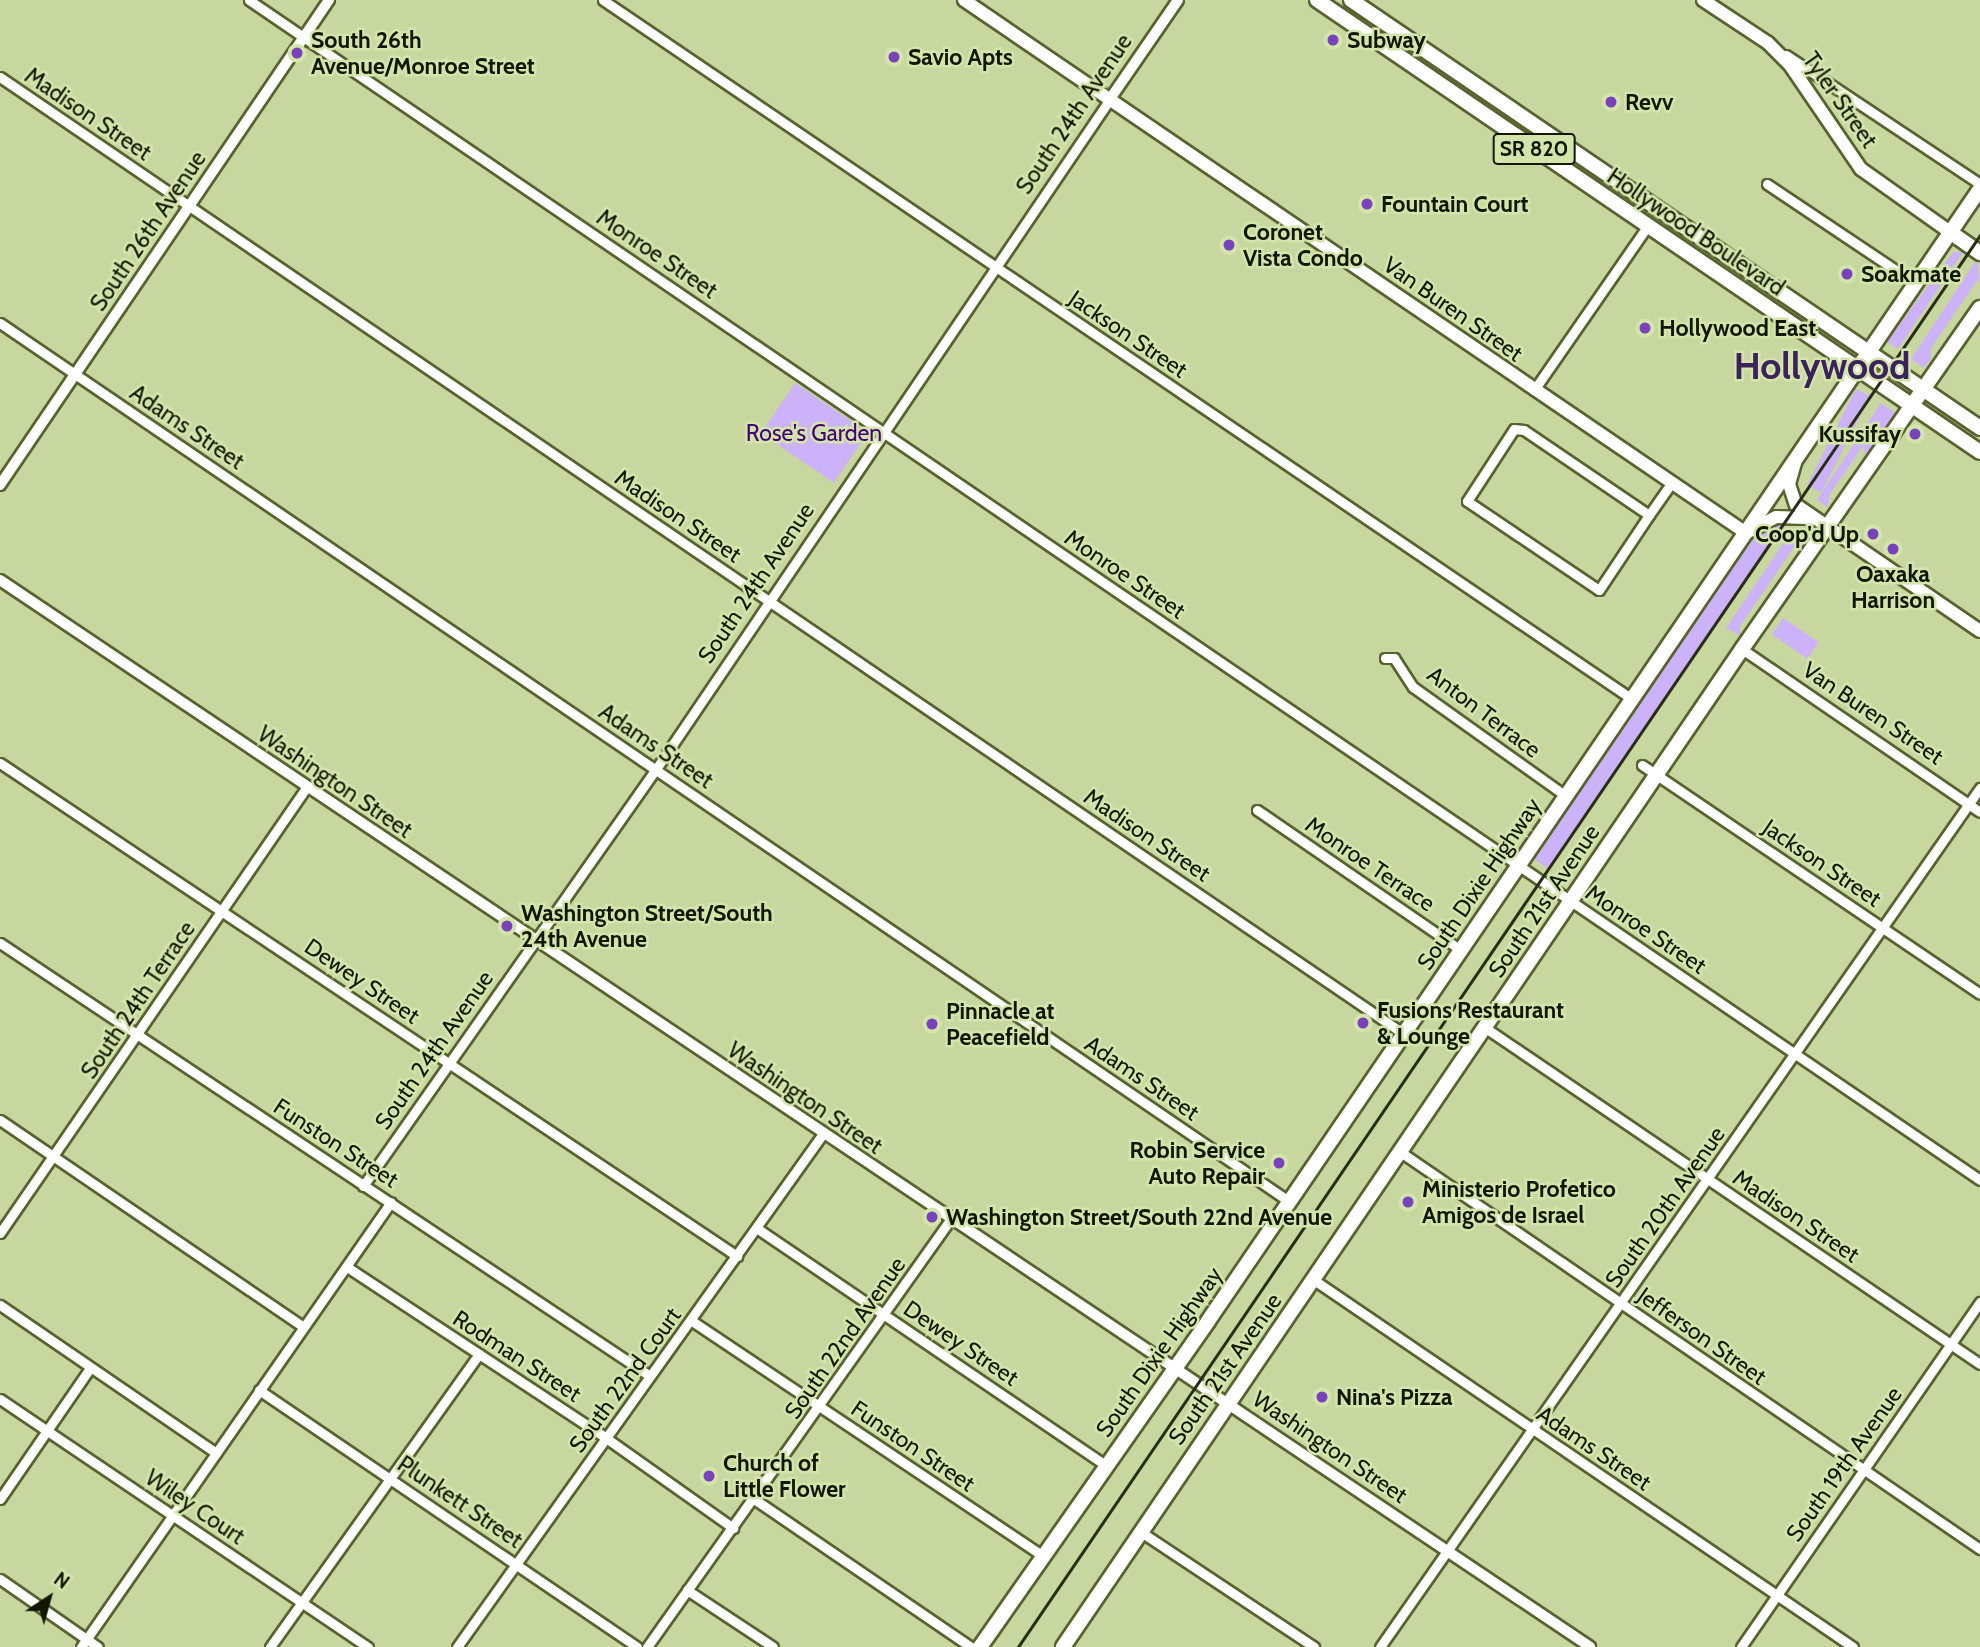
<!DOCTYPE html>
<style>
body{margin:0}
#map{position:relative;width:1980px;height:1647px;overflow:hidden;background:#c8d79f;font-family:Cabin,sans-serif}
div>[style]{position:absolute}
.green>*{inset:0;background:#ccb2f8;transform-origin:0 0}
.roads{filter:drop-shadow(2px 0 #57632f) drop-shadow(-2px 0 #57632f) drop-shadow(0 2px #57632f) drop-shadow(0 -2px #57632f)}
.minor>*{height:9px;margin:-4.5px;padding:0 4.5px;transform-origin:4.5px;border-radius:4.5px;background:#fff}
.tertiary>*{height:10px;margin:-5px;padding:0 5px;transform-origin:5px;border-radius:5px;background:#fff}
.secondary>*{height:12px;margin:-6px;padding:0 6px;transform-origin:6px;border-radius:6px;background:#fff}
.primary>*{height:14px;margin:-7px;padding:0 7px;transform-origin:7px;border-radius:7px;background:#fff}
.rail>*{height:2.5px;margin:-1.25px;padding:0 1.25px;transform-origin:1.25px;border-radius:1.25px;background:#272e15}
.dots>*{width:19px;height:19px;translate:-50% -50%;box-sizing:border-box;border:4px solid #d4e5ac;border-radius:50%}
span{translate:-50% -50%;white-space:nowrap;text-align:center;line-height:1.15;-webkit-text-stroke:5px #d4e5ac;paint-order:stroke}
.shield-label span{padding:2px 5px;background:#d4e5ac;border:2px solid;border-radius:5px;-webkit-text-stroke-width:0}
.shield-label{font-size:21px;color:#121703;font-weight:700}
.poi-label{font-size:23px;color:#121703;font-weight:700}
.left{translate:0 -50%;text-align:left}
.right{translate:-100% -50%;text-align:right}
.street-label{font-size:23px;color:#121703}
.park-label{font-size:23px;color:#430376}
.town-label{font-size:37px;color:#3b225c;font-weight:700}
.north{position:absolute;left:14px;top:1563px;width:70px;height:70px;-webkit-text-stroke:5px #d4e5ac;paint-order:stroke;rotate:36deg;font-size:19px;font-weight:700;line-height:28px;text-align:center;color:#121703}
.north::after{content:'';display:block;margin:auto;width:24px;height:32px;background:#121703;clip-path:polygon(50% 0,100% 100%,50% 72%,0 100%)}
</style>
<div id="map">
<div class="green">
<i style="clip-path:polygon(1953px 252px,1963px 252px,1898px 349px,1887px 342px)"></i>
<i style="clip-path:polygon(1977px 259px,1980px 287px,1978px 279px,1931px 348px,1931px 358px,1924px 368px,1911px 359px)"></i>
<i style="left:795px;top:383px;width:88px;height:61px;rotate:34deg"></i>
<i style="left:1856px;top:389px;width:16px;height:108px;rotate:27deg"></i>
<i style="clip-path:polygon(1881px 403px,1895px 413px,1865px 456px,1863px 446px,1830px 494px,1828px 507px,1817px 500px)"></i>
<i style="clip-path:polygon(1773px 521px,1785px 521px,1548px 869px,1535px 859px,1754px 531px)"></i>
<i style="clip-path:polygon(1808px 522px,1816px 528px,1803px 547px,1799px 540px,1740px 626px,1741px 636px,1726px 628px,1793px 529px,1802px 530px)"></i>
<i style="left:1783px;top:618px;width:43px;height:20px;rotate:34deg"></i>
</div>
<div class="roads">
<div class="minor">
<i style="left:249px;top:0;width:2095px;rotate:34.28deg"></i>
<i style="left:603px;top:0;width:1244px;rotate:34.19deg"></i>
<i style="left:1786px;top:55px;width:233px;rotate:33.6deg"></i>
<i style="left:0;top:77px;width:1699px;rotate:34.28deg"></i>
<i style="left:1767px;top:184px;width:178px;rotate:33.8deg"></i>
<i style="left:0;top:323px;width:1561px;rotate:34.27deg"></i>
<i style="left:1534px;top:390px;width:198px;rotate:-55.3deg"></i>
<i style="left:1649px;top:515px;width:151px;rotate:-145.8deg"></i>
<i style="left:1524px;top:430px;width:10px;rotate:-174deg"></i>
<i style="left:1514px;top:429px;width:86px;rotate:123.1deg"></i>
<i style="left:1467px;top:501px;width:159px;rotate:34deg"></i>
<i style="left:1599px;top:590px;width:90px;rotate:-56.3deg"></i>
<i style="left:1649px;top:515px;width:39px;rotate:-55deg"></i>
<i style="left:1742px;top:649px;width:288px;rotate:34.4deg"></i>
<i style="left:1385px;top:658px;width:9px"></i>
<i style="left:1394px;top:658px;width:35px;rotate:57deg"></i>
<i style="left:1413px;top:687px;width:188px;rotate:35.5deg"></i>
<i style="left:0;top:763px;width:887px;rotate:33.78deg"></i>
<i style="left:1642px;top:765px;width:408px;rotate:34.1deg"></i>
<i style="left:1257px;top:810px;width:247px;rotate:34.5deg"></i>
<i style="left:0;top:943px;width:781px;rotate:33.67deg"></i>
<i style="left:1487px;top:1029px;width:596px;rotate:34.2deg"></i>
<i style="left:0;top:1120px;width:367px;rotate:34.3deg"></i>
<i style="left:1402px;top:1153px;width:701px;rotate:34.42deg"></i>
<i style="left:363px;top:1186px;width:510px;rotate:-54.91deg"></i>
<i style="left:656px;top:769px;width:809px;rotate:-55.88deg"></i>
<i style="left:758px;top:1229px;width:422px;rotate:34.2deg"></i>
<i style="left:0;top:1233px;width:540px;rotate:-55.49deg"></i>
<i style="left:347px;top:1267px;width:310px;rotate:33.4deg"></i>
<i style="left:606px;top:1438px;width:156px;rotate:35.3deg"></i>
<i style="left:1314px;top:1280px;width:652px;rotate:34.25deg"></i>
<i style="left:0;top:1305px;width:262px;rotate:34.4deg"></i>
<i style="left:692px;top:1321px;width:422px;rotate:33.8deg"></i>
<i style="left:259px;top:1390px;width:457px;rotate:34.2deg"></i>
<i style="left:0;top:1399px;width:444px;rotate:34deg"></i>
<i style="left:0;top:1499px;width:159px;rotate:-55.5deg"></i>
<i style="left:754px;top:1499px;width:263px;rotate:34.3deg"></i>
<i style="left:1141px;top:1532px;width:208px;rotate:33.6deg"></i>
<i style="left:0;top:1579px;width:119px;rotate:34.8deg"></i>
<i style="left:687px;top:1590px;width:103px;rotate:33.5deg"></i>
<i style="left:81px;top:1647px;width:542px;rotate:-55.14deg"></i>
<i style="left:270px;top:1647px;width:360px;rotate:-54.5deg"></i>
<i style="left:457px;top:1647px;width:629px;rotate:-54.52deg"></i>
<i style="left:647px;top:1647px;width:524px;rotate:-54.64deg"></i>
<i style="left:1380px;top:1647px;width:1048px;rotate:-55.07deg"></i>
<i style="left:1741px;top:1647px;width:420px;rotate:-55.3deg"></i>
</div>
<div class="tertiary">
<i style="left:1110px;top:99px;width:120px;rotate:-55.5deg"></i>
<i style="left:0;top:485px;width:586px;rotate:-55.85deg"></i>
<i style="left:0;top:580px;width:1915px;rotate:33.86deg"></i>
</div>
<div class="secondary">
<i style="left:964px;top:0;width:946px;rotate:34.28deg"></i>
<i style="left:1746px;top:533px;width:34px;rotate:-28deg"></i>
<i style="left:1776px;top:517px;width:37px;rotate:2deg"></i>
<i style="left:1703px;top:0;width:78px;rotate:33.5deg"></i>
<i style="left:1768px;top:43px;width:31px;rotate:45deg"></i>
<i style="left:1790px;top:65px;width:126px;rotate:55.7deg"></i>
<i style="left:1861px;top:169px;width:109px;rotate:35.3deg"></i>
<i style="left:1795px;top:463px;width:22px;rotate:106deg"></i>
<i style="left:1789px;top:484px;width:22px;rotate:72deg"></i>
<i style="left:1796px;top:505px;width:223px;rotate:34.4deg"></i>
</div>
<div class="primary">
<i style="left:1317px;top:0;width:802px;rotate:34.28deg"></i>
<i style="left:1351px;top:0;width:761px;rotate:34.23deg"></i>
<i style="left:1950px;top:232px;width:37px;rotate:35deg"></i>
<i style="left:980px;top:1647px;width:398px;rotate:-55deg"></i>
<i style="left:1208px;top:1321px;width:1370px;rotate:-55.71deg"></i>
<i style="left:1063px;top:1647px;width:1207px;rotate:-55.77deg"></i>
<i style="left:1742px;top:649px;width:416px;rotate:-55.1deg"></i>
</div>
</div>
<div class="rail">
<i style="left:1018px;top:1647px;width:1709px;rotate:-55.73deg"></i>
</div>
<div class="dots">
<i style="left:1333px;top:40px;background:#7843ba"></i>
<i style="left:297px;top:53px;background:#7843ba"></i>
<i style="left:894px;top:57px;background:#7843ba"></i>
<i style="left:1611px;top:102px;background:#7843ba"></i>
<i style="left:1367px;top:204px;background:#7843ba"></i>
<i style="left:1229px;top:245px;background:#7843ba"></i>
<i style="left:1847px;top:274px;background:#7843ba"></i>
<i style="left:1645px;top:328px;background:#7843ba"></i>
<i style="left:1915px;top:434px;background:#7843ba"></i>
<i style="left:1873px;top:534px;background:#7843ba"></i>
<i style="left:1893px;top:549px;background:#7843ba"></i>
<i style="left:507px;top:926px;background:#7843ba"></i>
<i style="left:1363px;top:1023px;background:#7843ba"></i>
<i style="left:932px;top:1024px;background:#7843ba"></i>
<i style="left:1279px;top:1163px;background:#7843ba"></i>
<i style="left:1408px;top:1202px;background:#7843ba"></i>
<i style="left:932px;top:1217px;background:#7843ba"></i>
<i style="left:1322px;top:1397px;background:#7843ba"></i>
<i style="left:709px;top:1476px;background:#7843ba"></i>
</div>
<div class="shield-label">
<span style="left:1534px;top:149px">SR 820</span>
</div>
<div class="poi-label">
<span class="left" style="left:311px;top:53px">South 26th<br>Avenue/Monroe Street</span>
<span class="left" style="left:1347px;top:40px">Subway</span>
<span class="left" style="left:908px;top:57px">Savio Apts</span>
<span class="left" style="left:1625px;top:102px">Revv</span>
<span class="left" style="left:1381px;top:204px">Fountain Court</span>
<span class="left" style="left:1243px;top:245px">Coronet<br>Vista Condo</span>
<span class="left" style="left:1861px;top:274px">Soakmate</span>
<span class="left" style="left:1659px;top:328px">Hollywood East</span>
<span class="right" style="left:1901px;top:434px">Kussifay</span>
<span class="right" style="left:1859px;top:534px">Coop'd Up</span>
<span style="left:1893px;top:587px">Oaxaka<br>Harrison</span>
<span class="left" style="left:521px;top:926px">Washington Street/South<br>24th Avenue</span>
<span class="left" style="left:1377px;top:1023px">Fusions Restaurant<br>&amp; Lounge</span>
<span class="left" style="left:946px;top:1024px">Pinnacle at<br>Peacefield</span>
<span class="right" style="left:1265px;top:1163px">Robin Service<br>Auto Repair</span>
<span class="left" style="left:1422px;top:1202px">Ministerio Profetico<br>Amigos de Israel</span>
<span class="left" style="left:946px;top:1217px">Washington Street/South 22nd Avenue</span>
<span class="left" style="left:1336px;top:1397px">Nina's Pizza</span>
<span class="left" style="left:723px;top:1476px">Church of<br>Little Flower</span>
</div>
<div class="street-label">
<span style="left:1840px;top:100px;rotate:55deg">Tyler Street</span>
<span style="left:88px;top:114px;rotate:34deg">Madison Street</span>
<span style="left:1074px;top:114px;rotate:-56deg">South 24th Avenue</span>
<span style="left:148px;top:231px;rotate:-56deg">South 26th Avenue</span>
<span style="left:1696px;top:232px;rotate:34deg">Hollywood Boulevard</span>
<span style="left:657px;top:254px;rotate:34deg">Monroe Street</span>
<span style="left:1453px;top:309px;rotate:35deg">Van Buren Street</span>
<span style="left:1128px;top:334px;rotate:34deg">Jackson Street</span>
<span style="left:187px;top:427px;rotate:34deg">Adams Street</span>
<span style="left:678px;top:516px;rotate:34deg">Madison Street</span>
<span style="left:1125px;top:574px;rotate:34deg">Monroe Street</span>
<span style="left:756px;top:583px;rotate:-56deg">South 24th Avenue</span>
<span style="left:1484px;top:712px;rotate:37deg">Anton Terrace</span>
<span style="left:1873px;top:713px;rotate:34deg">Van Buren Street</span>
<span style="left:656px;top:746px;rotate:34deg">Adams Street</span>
<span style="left:335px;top:782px;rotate:34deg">Washington Street</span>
<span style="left:1147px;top:835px;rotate:34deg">Madison Street</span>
<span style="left:1822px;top:863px;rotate:34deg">Jackson Street</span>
<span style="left:1370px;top:864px;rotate:34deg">Monroe Terrace</span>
<span style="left:1479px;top:884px;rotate:-56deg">South Dixie Highway</span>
<span style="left:1544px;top:901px;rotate:-56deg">South 21st Avenue</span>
<span style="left:1646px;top:929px;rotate:34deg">Monroe Street</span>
<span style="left:362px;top:981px;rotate:34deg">Dewey Street</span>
<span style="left:138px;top:1000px;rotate:-56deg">South 24th Terrace</span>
<span style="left:434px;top:1050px;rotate:-55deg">South 24th Avenue</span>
<span style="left:1142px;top:1078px;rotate:34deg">Adams Street</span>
<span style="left:805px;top:1098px;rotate:34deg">Washington Street</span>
<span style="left:336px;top:1143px;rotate:33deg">Funston Street</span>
<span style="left:1665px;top:1207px;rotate:-55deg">South 20th Avenue</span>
<span style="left:1796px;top:1216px;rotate:34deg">Madison Street</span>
<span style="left:1702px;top:1336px;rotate:35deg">Jefferson Street</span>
<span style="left:845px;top:1338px;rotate:-55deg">South 22nd Avenue</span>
<span style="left:961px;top:1343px;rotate:34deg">Dewey Street</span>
<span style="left:1159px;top:1352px;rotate:-55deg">South Dixie Highway</span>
<span style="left:517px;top:1356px;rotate:33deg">Rodman Street</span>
<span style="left:1225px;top:1369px;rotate:-55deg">South 21st Avenue</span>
<span style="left:625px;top:1380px;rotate:-54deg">South 22nd Court</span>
<span style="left:913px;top:1446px;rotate:34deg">Funston Street</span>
<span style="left:1330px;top:1447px;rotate:34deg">Washington Street</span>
<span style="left:1594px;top:1448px;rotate:34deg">Adams Street</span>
<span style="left:1844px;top:1464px;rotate:-55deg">South 19th Avenue</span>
<span style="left:460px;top:1502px;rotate:34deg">Plunkett Street</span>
<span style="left:195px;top:1507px;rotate:34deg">Wiley Court</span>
</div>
<div class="park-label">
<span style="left:814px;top:433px">Rose's Garden</span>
</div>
<div class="town-label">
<span style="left:1822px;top:366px">Hollywood</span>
</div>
<div class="north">N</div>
</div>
